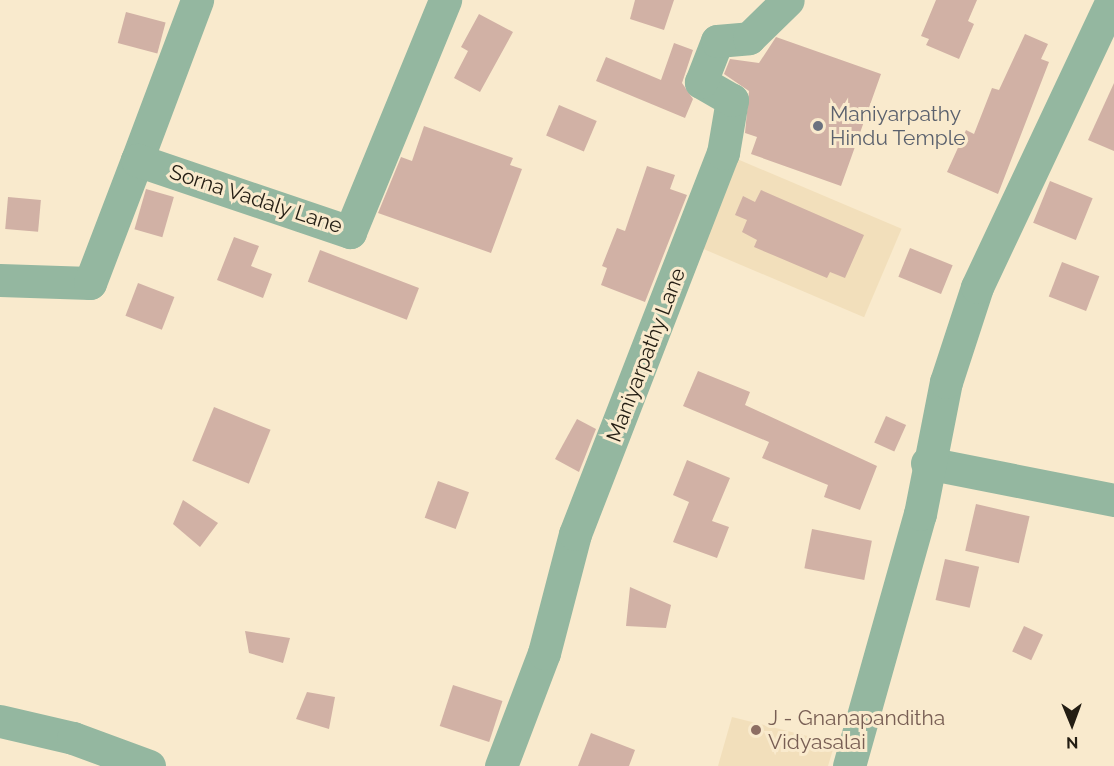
<!DOCTYPE html>
<style>
body{margin:0}
#map{position:relative;width:1114px;height:766px;overflow:hidden;background:#f9eacd;font-family:Raleway,sans-serif}
div>[style]{position:absolute}
.built>*{inset:0;background:#f2dfbb;transform-origin:0 0}
.building>*{inset:0;background:#d1b1a5;transform-origin:0 0}
.minor>*{height:33px;margin:-16.5px;padding:0 16.5px;transform-origin:16.5px;border-radius:16.5px;background:#94b7a0}
.dots>*{width:16px;height:16px;translate:-50% -50%;box-sizing:border-box;border:3px solid #f9eacd;border-radius:50%}
span{translate:-50% -50%;white-space:nowrap;text-align:center;line-height:1.15;-webkit-text-stroke:6px #f9eacd;paint-order:stroke}
.worship-label{font-size:21px;color:#5b616d}
.left{translate:0 -50%;text-align:left}
.street-label{font-size:21px;color:#231d13}
.education-label{font-size:21px;color:#785e54}
.north{position:absolute;left:1042px;top:694px;width:60px;height:60px;-webkit-text-stroke:4px #f9eacd;paint-order:stroke;rotate:179deg;font-size:16px;font-weight:700;line-height:24px;text-align:center;color:#231d13}
.north::after{content:'';display:block;margin:auto;width:21px;height:27px;background:#231d13;clip-path:polygon(50% 0,100% 100%,50% 72%,0 100%)}
</style>
<div id="map">
<div class="built">
<i style="left:723px;top:153px;width:194px;height:96px;rotate:23deg"></i>
<i style="clip-path:polygon(732px 717px,835px 743px,828px 766px,718px 766px)"></i>
</div>
<div class="building">
<i style="clip-path:polygon(635px 0,674px 0,664px 30px,630px 19px)"></i>
<i style="clip-path:polygon(936px 0,977px 0,968px 21px,974px 24px,959px 59px,926px 45px,929px 39px,921px 36px)"></i>
<i style="left:126px;top:12px;width:41px;height:32px;rotate:15deg"></i>
<i style="clip-path:polygon(479px 14px,513px 32px,480px 92px,454px 78px,468px 51px,461px 47px)"></i>
<i style="clip-path:polygon(1025px 34px,1048px 44px,1041px 59px,1049px 62px,998px 194px,947px 172px,966px 130px,974px 134px,992px 88px,999px 90px)"></i>
<i style="clip-path:polygon(776px 37px,881px 74px,841px 186px,751px 154px,757px 137px,745px 133px,749px 91px,724px 74px,730px 59px,759px 63px)"></i>
<i style="clip-path:polygon(674px 43px,693px 50px,682px 83px,693px 99px,685px 118px,596px 81px,606px 57px,661px 80px)"></i>
<i style="clip-path:polygon(1114px 83px,1114px 151px,1088px 140px)"></i>
<i style="left:559px;top:105px;width:41px;height:33px;rotate:23deg"></i>
<i style="clip-path:polygon(424px 126px,513px 158px,510px 165px,522px 169px,491px 253px,378px 213px,401px 157px,412px 161px)"></i>
<i style="clip-path:polygon(647px 166px,675px 175px,670px 189px,687px 195px,645px 302px,601px 285px,607px 268px,602px 266px,617px 228px,625px 231px)"></i>
<i style="left:1050px;top:181px;width:46px;height:45px;rotate:22deg"></i>
<i style="left:146px;top:189px;width:29px;height:42px;rotate:16deg"></i>
<i style="clip-path:polygon(761px 190px,864px 235px,845px 278px,830px 272px,827px 278px,754px 247px,757px 240px,742px 232px,747px 220px,735px 215px,743px 196px,755px 202px)"></i>
<i style="left:8px;top:197px;width:33px;height:32px;rotate:5deg"></i>
<i style="clip-path:polygon(234px 237px,259px 246px,251px 266px,272px 274px,263px 298px,217px 280px)"></i>
<i style="left:910px;top:248px;width:46px;height:31px;rotate:22deg"></i>
<i style="left:320px;top:250px;width:106px;height:34px;rotate:21deg"></i>
<i style="left:1062px;top:262px;width:40px;height:37px;rotate:21deg"></i>
<i style="left:138px;top:283px;width:39px;height:35px;rotate:21deg"></i>
<i style="clip-path:polygon(698px 371px,750px 392px,745px 405px,877px 466px,860px 510px,824px 497px,828px 485px,762px 458px,769px 442px,683px 406px)"></i>
<i style="left:214px;top:407px;width:61px;height:58px;rotate:22deg"></i>
<i style="left:886px;top:416px;width:22px;height:29px;rotate:24deg"></i>
<i style="clip-path:polygon(577px 419px,596px 429px,579px 472px,555px 459px)"></i>
<i style="clip-path:polygon(687px 460px,730px 478px,712px 521px,729px 527px,717px 558px,673px 542px,689px 502px,673px 495px)"></i>
<i style="left:438px;top:481px;width:33px;height:39px;rotate:20deg"></i>
<i style="clip-path:polygon(183px 500px,218px 523px,200px 547px,173px 524px)"></i>
<i style="left:976px;top:504px;width:55px;height:48px;rotate:13deg"></i>
<i style="left:812px;top:529px;width:61px;height:40px;rotate:11deg"></i>
<i style="left:945px;top:559px;width:35px;height:42px;rotate:13deg"></i>
<i style="clip-path:polygon(630px 587px,671px 605px,666px 628px,626px 626px)"></i>
<i style="left:1024px;top:626px;width:21px;height:28px;rotate:25deg"></i>
<i style="clip-path:polygon(245px 631px,290px 638px,283px 663px,249px 653px)"></i>
<i style="left:453px;top:685px;width:52px;height:43px;rotate:18deg"></i>
<i style="clip-path:polygon(307px 692px,335px 697px,329px 729px,296px 719px)"></i>
<i style="clip-path:polygon(591px 733px,635px 750px,629px 766px,578px 766px)"></i>
</div>
<div class="minor">
<i style="left:137px;top:160px;width:171px;rotate:-69.4deg"></i>
<i style="left:0;top:280px;width:90px;rotate:1.9deg"></i>
<i style="left:90px;top:283px;width:132px;rotate:-69.1deg"></i>
<i style="left:137px;top:160px;width:225px;rotate:18.7deg"></i>
<i style="left:350px;top:232px;width:251px;rotate:-67.7deg"></i>
<i style="left:927px;top:463px;width:191px;rotate:11.2deg"></i>
<i style="left:0;top:721px;width:75px;rotate:13.1deg"></i>
<i style="left:73px;top:738px;width:81px;rotate:20.2deg"></i>
<i style="left:501px;top:766px;width:121px;rotate:-69.2deg"></i>
<i style="left:544px;top:653px;width:123px;rotate:-75.4deg"></i>
<i style="left:575px;top:534px;width:409px;rotate:-68.8deg"></i>
<i style="left:723px;top:153px;width:54px;rotate:-80.4deg"></i>
<i style="left:732px;top:100px;width:36px;rotate:-150deg"></i>
<i style="left:701px;top:82px;width:44px;rotate:-68.7deg"></i>
<i style="left:717px;top:41px;width:32px;rotate:-5deg"></i>
<i style="left:749px;top:38px;width:54px;rotate:-44.3deg"></i>
<i style="left:849px;top:766px;width:262px;rotate:-74.3deg"></i>
<i style="left:920px;top:514px;width:135px;rotate:-78.9deg"></i>
<i style="left:946px;top:382px;width:100px;rotate:-71.9deg"></i>
<i style="left:977px;top:287px;width:317px;rotate:-64.8deg"></i>
</div>
<div class="dots">
<i style="left:818px;top:126px;background:#6b7280"></i>
<i style="left:756px;top:730px;background:#8d6e63"></i>
</div>
<div class="worship-label">
<span class="left" style="left:830px;top:126px">Maniyarpathy<br>Hindu Temple</span>
</div>
<div class="street-label">
<span style="left:256px;top:199px;rotate:18deg">Sorna Vadaly Lane</span>
<span style="left:646px;top:355px;rotate:-69deg">Maniyarpathy Lane</span>
</div>
<div class="education-label">
<span class="left" style="left:768px;top:730px">J - Gnanapanditha<br>Vidyasalai</span>
</div>
<div class="north">N</div>
</div>
